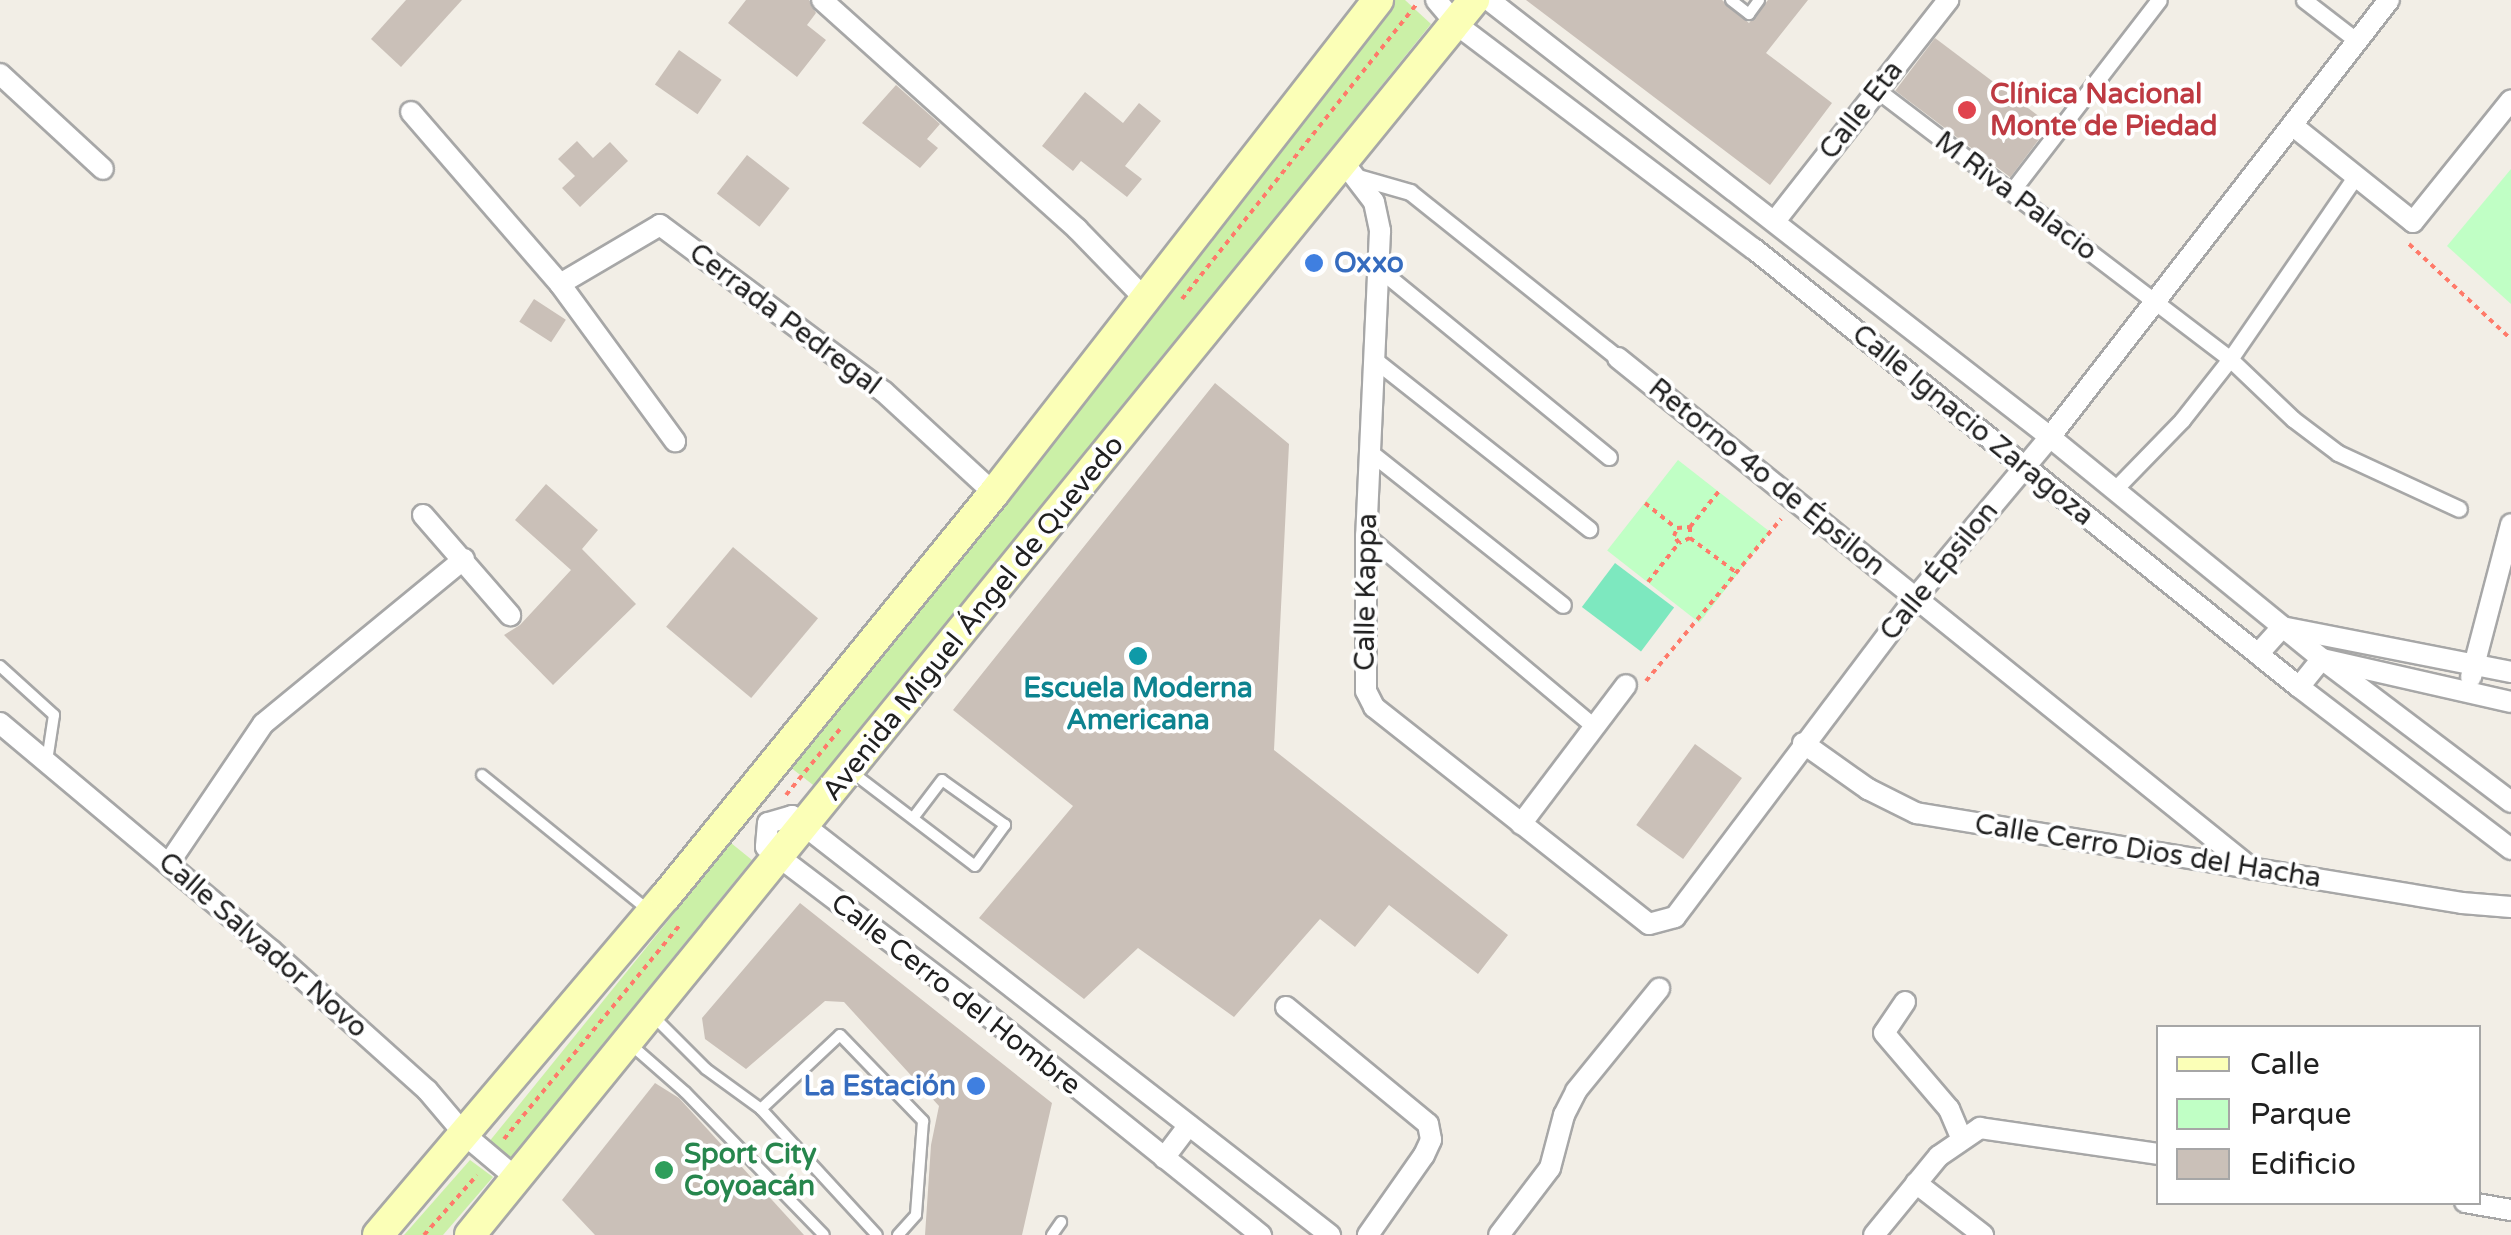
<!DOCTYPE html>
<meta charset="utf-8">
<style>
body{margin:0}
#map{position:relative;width:2511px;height:1235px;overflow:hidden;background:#f2eee6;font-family:"Varela Round",sans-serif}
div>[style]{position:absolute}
.grass>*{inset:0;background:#cbf0a7;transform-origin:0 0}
.park>*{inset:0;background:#c0ffc5;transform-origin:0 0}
.pitch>*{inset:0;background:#7de8bf;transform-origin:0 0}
.building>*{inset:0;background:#cac0b8;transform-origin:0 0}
.path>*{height:4px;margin-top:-2px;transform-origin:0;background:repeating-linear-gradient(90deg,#ff7a6a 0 5px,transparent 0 10px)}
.roads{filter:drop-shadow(2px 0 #a7a7a7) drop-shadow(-2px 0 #a7a7a7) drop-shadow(0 2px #a7a7a7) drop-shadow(0 -2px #a7a7a7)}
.service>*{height:10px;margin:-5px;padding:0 5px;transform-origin:5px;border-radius:5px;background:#fff}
.pedestrian>*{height:15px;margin:-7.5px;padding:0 7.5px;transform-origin:7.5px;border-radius:7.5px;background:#fff}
.minor>*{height:20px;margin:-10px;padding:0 10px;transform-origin:10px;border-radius:10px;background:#fff}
.secondary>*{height:30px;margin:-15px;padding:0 15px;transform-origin:15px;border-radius:15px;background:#fbffb7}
.dots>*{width:28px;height:28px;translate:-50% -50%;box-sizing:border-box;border:5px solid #fff;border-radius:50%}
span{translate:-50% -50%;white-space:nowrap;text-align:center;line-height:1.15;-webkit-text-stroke:8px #fff;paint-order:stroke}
.health-label{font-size:28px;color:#be3a42;font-weight:700}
.left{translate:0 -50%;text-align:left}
.street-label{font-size:28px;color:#202020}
.shop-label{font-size:28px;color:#366cbe;font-weight:700}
.right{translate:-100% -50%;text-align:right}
.culture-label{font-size:28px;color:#0d838f;font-weight:700}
.leisure-label{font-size:28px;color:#27864d;font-weight:700}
.legend{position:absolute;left:2156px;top:1025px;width:325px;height:180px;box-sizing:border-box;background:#fff;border:2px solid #a6a6a6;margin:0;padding:12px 18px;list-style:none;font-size:30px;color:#202020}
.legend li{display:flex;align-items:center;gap:20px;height:50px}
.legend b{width:50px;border:2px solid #a6a6a6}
</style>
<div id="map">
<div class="grass">
<i style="clip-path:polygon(1395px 0,1405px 0,1431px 24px,817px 788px,790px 767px)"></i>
<i style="left:731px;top:843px;width:27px;height:387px;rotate:39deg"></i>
<i style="clip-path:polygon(470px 1160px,493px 1177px,443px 1235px,404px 1235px)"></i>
</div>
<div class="park">
<i style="clip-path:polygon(2511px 169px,2511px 304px,2447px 246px)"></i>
<i style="left:1678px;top:460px;width:117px;height:115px;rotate:38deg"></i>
</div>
<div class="pitch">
<i style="left:1615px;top:563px;width:74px;height:55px;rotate:37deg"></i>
</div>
<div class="building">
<i style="clip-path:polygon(406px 0,462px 0,401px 67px,371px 39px)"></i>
<i style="clip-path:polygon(746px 0,809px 0,816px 13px,807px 25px,826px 40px,797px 77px,728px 23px)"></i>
<i style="clip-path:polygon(1526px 0,1722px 0,1749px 23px,1768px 0,1808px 0,1766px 53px,1832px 103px,1770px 185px)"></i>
<i style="left:1935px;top:38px;width:144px;height:66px;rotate:37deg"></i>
<i style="left:679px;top:50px;width:52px;height:42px;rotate:35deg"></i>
<i style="clip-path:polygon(896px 85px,940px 124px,927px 139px,938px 148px,920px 168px,862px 123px)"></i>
<i style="clip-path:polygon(1085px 92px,1123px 123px,1139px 103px,1161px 121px,1125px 166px,1142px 179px,1127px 197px,1081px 161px,1073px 171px,1042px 146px)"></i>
<i style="clip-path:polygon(577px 141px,593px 158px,610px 142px,628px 161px,580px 207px,562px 188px,575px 176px,558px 159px)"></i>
<i style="left:747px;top:155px;width:54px;height:49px;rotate:38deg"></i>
<i style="left:534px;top:299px;width:38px;height:27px;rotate:33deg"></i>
<i style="clip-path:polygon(1215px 383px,1289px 444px,1274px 750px,1508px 935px,1478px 974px,1389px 905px,1355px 947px,1320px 919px,1234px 1017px,1138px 948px,1084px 999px,979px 918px,1073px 806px,953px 710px)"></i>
<i style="clip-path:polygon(546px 484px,598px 530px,582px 549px,636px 604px,553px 685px,504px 635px,520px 625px,571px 570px,515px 520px)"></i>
<i style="left:733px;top:547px;width:111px;height:104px;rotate:40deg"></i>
<i style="left:1695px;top:744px;width:58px;height:100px;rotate:36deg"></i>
<i style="clip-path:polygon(800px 903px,1052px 1103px,1022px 1235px,925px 1235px,931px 1145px,939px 1106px,844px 1002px,825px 1001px,746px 1069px,705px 1039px,702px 1018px)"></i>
<i style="clip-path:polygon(655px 1083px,679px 1098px,804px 1235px,595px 1235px,562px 1200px)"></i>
</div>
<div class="path">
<i style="left:2409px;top:244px;width:139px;rotate:43deg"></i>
<i style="left:1182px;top:299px;width:376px;rotate:-51.5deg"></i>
<i style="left:1645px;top:503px;width:40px;rotate:39deg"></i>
<i style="left:1690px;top:527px;width:46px;rotate:-51.1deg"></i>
<i style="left:1690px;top:538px;width:12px;rotate:156deg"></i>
<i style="left:1679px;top:543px;width:9px;rotate:-126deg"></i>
<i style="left:1674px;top:536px;width:9px;rotate:-69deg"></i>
<i style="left:1677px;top:528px;width:13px;rotate:-4deg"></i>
<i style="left:1690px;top:527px;width:11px;rotate:90deg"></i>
<i style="left:1690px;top:538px;width:59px;rotate:36.7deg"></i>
<i style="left:1648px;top:582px;width:50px;rotate:-51.5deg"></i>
<i style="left:1646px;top:681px;width:211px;rotate:-50.2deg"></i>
<i style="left:786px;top:795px;width:85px;rotate:-50.7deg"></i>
<i style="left:504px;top:1139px;width:276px;rotate:-50.6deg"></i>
<i style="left:424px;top:1235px;width:80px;rotate:-48.5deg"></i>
</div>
<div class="roads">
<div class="service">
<i style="left:1731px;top:0;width:23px;rotate:38deg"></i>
<i style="left:1749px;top:14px;width:17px;rotate:-54deg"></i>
<i style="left:0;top:666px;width:73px;rotate:42.2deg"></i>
<i style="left:54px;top:715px;width:47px;rotate:98.7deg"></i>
<i style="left:853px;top:773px;width:153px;rotate:37.3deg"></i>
<i style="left:975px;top:866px;width:51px;rotate:-53.8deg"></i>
<i style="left:1005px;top:825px;width:77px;rotate:-144.5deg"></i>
<i style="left:942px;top:780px;width:48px;rotate:127.3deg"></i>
<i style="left:482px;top:775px;width:214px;rotate:39.1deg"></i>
<i style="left:653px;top:1016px;width:75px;rotate:45deg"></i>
<i style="left:706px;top:1069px;width:68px;rotate:36deg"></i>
<i style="left:761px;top:1109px;width:171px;rotate:47.4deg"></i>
<i style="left:629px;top:1043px;width:74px;rotate:41.2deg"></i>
<i style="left:685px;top:1092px;width:199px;rotate:45.8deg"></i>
<i style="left:761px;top:1109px;width:108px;rotate:-43.1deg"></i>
<i style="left:840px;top:1035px;width:120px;rotate:46deg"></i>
<i style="left:923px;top:1121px;width:94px;rotate:94.3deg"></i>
<i style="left:916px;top:1215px;width:27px;rotate:132deg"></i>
<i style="left:1052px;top:1235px;width:16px;rotate:-55deg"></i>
</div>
<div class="pedestrian">
<i style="left:2304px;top:0;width:66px;rotate:37.6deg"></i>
<i style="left:1877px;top:90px;width:444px;rotate:37.3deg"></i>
<i style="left:2230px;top:359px;width:87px;rotate:43.6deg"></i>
<i style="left:2293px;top:419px;width:56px;rotate:37.1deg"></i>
<i style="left:2338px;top:453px;width:133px;rotate:24.8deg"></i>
<i style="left:1358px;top:177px;width:54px;rotate:16.1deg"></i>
<i style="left:1410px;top:192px;width:266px;rotate:38.6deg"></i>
<i style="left:2011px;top:192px;width:242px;rotate:-52.4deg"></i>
<i style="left:1379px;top:269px;width:297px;rotate:39.3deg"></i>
<i style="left:1375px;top:360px;width:273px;rotate:38.3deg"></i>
<i style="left:1370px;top:452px;width:246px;rotate:38.4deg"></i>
<i style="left:2114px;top:490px;width:98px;rotate:-45.8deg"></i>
<i style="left:2182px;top:420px;width:78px;rotate:-51.8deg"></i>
<i style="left:2230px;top:359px;width:222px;rotate:-55.5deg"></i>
<i style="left:1366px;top:535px;width:299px;rotate:40deg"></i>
</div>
<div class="minor">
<i style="left:822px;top:0;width:343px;rotate:41.9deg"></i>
<i style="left:1077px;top:229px;width:96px;rotate:45.8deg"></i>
<i style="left:1436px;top:0;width:31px;rotate:50deg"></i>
<i style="left:1456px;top:24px;width:373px;rotate:37.1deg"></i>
<i style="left:1754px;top:249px;width:699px;rotate:38.79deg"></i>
<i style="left:2299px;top:687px;width:267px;rotate:37.4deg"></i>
<i style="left:1489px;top:0;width:711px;rotate:37.92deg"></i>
<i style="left:2050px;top:437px;width:351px;rotate:39.2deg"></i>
<i style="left:2322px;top:659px;width:237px;rotate:37.1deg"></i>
<i style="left:0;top:74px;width:140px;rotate:42.7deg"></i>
<i style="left:411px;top:112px;width:228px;rotate:49.1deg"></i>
<i style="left:560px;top:284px;width:195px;rotate:53.8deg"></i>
<i style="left:2292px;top:125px;width:155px;rotate:38.7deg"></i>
<i style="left:2413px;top:222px;width:156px;rotate:-51.2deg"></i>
<i style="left:1344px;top:163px;width:49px;rotate:52.4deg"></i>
<i style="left:1374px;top:202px;width:30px;rotate:78deg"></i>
<i style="left:1380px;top:231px;width:304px;rotate:92.6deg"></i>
<i style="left:1366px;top:535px;width:156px;rotate:90deg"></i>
<i style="left:1366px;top:691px;width:18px;rotate:63deg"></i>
<i style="left:1374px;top:707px;width:350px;rotate:38.3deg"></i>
<i style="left:1649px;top:924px;width:27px;rotate:-15deg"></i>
<i style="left:1675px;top:917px;width:402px;rotate:-53deg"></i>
<i style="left:1917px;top:596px;width:207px;rotate:-50.1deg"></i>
<i style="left:2050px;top:437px;width:553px;rotate:-52.2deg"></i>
<i style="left:1775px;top:221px;width:281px;rotate:-51.9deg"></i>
<i style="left:560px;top:284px;width:116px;rotate:-30.5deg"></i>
<i style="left:660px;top:225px;width:279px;rotate:36.7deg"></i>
<i style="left:884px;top:392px;width:149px;rotate:42.6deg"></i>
<i style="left:1618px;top:358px;width:814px;rotate:38.87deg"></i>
<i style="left:423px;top:515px;width:133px;rotate:49deg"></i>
<i style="left:2258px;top:654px;width:36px;rotate:-48deg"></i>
<i style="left:2282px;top:627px;width:233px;rotate:11.1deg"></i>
<i style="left:2471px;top:677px;width:158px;rotate:-75.3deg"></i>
<i style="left:2299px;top:687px;width:36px;rotate:-51deg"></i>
<i style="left:2322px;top:659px;width:194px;rotate:12.8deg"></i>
<i style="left:0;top:723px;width:355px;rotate:40deg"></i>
<i style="left:272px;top:951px;width:208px;rotate:41.9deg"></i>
<i style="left:427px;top:1090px;width:59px;rotate:49.8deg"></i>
<i style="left:465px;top:1135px;width:67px;rotate:40.1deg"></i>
<i style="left:1803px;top:743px;width:80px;rotate:35.3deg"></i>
<i style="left:1868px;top:789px;width:54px;rotate:26.6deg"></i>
<i style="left:1916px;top:813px;width:553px;rotate:9.36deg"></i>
<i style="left:2462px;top:903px;width:49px;rotate:4.7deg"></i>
<i style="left:768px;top:823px;width:25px;rotate:-16deg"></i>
<i style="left:792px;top:816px;width:682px;rotate:37.91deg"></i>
<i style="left:768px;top:823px;width:24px;rotate:95deg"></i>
<i style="left:766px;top:847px;width:276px;rotate:37.2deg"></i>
<i style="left:986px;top:1014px;width:353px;rotate:38.8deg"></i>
<i style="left:1521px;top:824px;width:174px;rotate:-52.9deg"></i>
<i style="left:169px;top:863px;width:168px;rotate:-55.9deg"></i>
<i style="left:263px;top:724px;width:260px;rotate:-39.4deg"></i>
<i style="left:1905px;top:1002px;width:37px;rotate:124deg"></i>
<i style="left:1884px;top:1033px;width:100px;rotate:49.5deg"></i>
<i style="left:1949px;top:1109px;width:30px;rotate:67deg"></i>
<i style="left:1286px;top:1007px;width:184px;rotate:39.5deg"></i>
<i style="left:1428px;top:1124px;width:16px;rotate:79deg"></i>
<i style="left:1431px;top:1140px;width:17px;rotate:115deg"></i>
<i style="left:1424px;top:1155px;width:98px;rotate:125deg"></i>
<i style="left:1164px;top:1158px;width:41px;rotate:-52.9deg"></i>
<i style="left:1916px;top:1183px;width:85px;rotate:37.8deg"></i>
<i style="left:2465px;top:1202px;width:47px;rotate:9.9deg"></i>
<i style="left:1499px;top:1235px;width:84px;rotate:-52.7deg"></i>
<i style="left:1550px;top:1168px;width:55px;rotate:-75.2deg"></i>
<i style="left:1564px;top:1115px;width:27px;rotate:-63deg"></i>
<i style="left:1576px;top:1091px;width:132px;rotate:-50.9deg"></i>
<i style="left:1874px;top:1235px;width:102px;rotate:-50.6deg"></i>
<i style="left:1939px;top:1156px;width:50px;rotate:-34.3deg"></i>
<i style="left:1980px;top:1128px;width:180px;rotate:8.3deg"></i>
</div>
<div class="secondary">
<i style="left:378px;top:1235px;width:443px;rotate:-49.7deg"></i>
<i style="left:665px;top:897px;width:521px;rotate:-50.84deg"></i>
<i style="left:994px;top:493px;width:625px;rotate:-52.08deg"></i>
<i style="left:470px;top:1235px;width:1592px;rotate:-50.89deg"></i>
</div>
</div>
<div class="dots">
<i style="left:1967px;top:110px;background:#e0444e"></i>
<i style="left:1314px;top:263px;background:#3f7fe0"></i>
<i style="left:1138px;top:656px;background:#0f9aa8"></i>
<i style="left:976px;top:1086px;background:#3f7fe0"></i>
<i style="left:664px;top:1170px;background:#2e9e5b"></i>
</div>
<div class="health-label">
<span class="left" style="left:1990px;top:110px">Clínica Nacional<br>Monte de Piedad</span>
</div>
<div class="street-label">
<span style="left:1861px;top:110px;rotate:-52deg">Calle Eta</span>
<span style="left:2016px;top:196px;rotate:37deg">M Riva Palacio</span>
<span style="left:785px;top:319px;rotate:37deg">Cerrada Pedregal</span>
<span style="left:1973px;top:425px;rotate:39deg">Calle Ignacio Zaragoza</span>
<span style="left:1767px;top:477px;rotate:39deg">Retorno 4o de Épsilon</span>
<span style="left:1939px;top:571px;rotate:-51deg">Calle Épsilon</span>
<span style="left:1366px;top:592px;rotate:-89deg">Calle Kappa</span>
<span style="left:973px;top:618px;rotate:-51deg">Avenida Miguel Ángel de Quevedo</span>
<span style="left:2148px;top:851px;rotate:9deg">Calle Cerro Dios del Hacha</span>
<span style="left:263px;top:945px;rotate:41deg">Calle Salvador Novo</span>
<span style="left:956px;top:994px;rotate:38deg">Calle Cerro del Hombre</span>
</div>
<div class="shop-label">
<span class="left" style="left:1334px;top:263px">Oxxo</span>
<span class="right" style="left:956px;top:1086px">La Estación</span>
</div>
<div class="culture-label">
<span style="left:1138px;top:704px">Escuela Moderna<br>Americana</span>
</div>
<div class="leisure-label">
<span class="left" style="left:684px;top:1170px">Sport City<br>Coyoacán</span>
</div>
<ul class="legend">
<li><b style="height:12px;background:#fbffb7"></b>Calle</li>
<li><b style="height:28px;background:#c0ffc5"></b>Parque</li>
<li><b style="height:28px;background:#cac0b8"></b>Edificio</li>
</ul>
</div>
